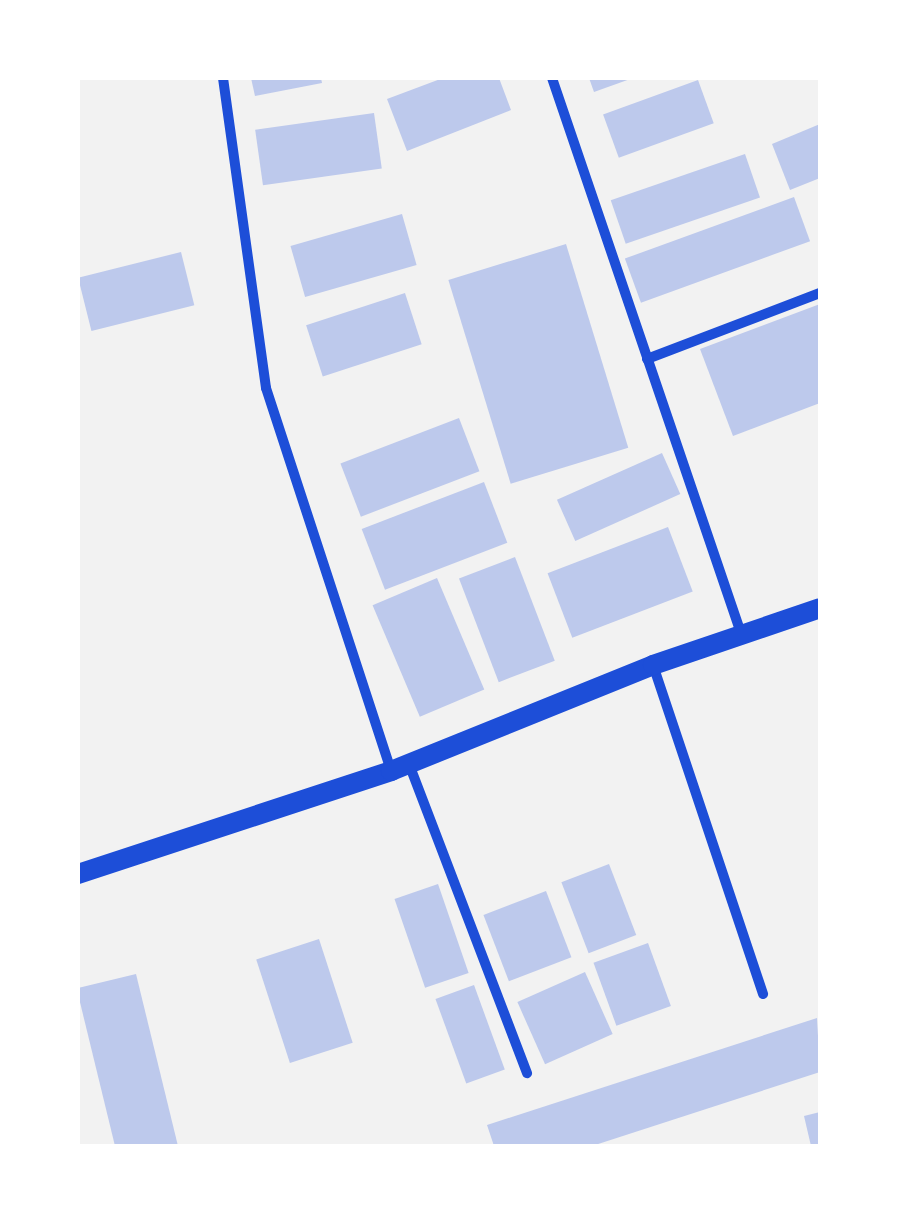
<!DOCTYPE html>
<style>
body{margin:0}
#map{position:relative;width:898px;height:1224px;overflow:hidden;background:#f2f2f2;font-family:Signika,sans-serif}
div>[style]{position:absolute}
.building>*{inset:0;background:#bdc9ec;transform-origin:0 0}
.minor>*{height:10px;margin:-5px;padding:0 5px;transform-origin:5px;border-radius:5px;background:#1d4ed8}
.secondary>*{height:20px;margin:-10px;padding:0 10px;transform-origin:10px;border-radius:10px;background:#1d4ed8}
span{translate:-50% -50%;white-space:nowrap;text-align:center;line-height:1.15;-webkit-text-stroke:10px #fff;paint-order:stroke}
.frame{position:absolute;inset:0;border:80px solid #fff;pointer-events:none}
</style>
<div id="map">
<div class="building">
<i style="clip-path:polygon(251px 78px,321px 78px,322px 83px,255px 96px)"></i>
<i style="clip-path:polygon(443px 78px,499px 78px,511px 110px,407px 151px,387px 99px)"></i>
<i style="clip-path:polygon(589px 78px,633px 78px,594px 92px)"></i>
<i style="left:698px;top:80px;width:46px;height:101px;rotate:70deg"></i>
<i style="left:374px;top:113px;width:56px;height:120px;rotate:82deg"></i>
<i style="clip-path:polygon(820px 124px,820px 178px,790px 190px,772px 144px)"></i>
<i style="left:745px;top:154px;width:46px;height:142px;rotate:71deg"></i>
<i style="left:794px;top:197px;width:47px;height:180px;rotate:70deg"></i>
<i style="left:402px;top:214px;width:53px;height:116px;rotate:74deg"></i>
<i style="left:566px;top:244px;width:213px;height:123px;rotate:73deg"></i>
<i style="left:181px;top:252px;width:55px;height:106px;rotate:76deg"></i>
<i style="left:405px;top:293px;width:54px;height:104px;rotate:72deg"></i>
<i style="clip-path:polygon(820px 304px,820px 403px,733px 436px,700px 349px)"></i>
<i style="left:459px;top:418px;width:57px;height:127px;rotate:69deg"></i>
<i style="left:662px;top:453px;width:45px;height:115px;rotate:66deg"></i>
<i style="left:484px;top:482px;width:65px;height:131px;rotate:69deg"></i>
<i style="left:668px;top:527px;width:69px;height:129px;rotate:69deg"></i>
<i style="left:515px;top:557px;width:111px;height:60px;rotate:69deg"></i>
<i style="left:437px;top:578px;width:121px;height:70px;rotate:67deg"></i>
<i style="left:609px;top:864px;width:76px;height:51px;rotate:69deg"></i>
<i style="left:438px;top:884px;width:94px;height:46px;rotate:71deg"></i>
<i style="left:546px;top:891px;width:71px;height:67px;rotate:69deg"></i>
<i style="left:319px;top:939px;width:109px;height:66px;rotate:72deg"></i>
<i style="left:648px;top:943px;width:67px;height:58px;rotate:70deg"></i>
<i style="left:585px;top:972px;width:68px;height:74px;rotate:66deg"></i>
<i style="clip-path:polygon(136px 974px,178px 1146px,115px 1146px,78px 994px,78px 988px)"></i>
<i style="left:474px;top:985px;width:90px;height:41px;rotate:70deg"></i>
<i style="clip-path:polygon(817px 1018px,820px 1072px,592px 1146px,494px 1146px,487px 1125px)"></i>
<i style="clip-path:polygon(820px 1112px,820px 1146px,811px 1146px,804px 1116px)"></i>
</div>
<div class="minor">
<i style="left:223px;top:78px;width:313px;rotate:82.1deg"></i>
<i style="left:266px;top:388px;width:403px;rotate:71.9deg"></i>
<i style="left:552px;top:78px;width:589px;rotate:71.2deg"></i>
<i style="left:647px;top:359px;width:185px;rotate:-20.9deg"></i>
<i style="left:653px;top:665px;width:347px;rotate:71.5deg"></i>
<i style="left:409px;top:764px;width:331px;rotate:69.1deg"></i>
</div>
<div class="secondary">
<i style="left:78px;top:874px;width:330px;rotate:-18.2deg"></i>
<i style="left:391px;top:771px;width:283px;rotate:-22deg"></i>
<i style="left:653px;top:665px;width:176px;rotate:-18.8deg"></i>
</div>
<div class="frame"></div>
</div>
